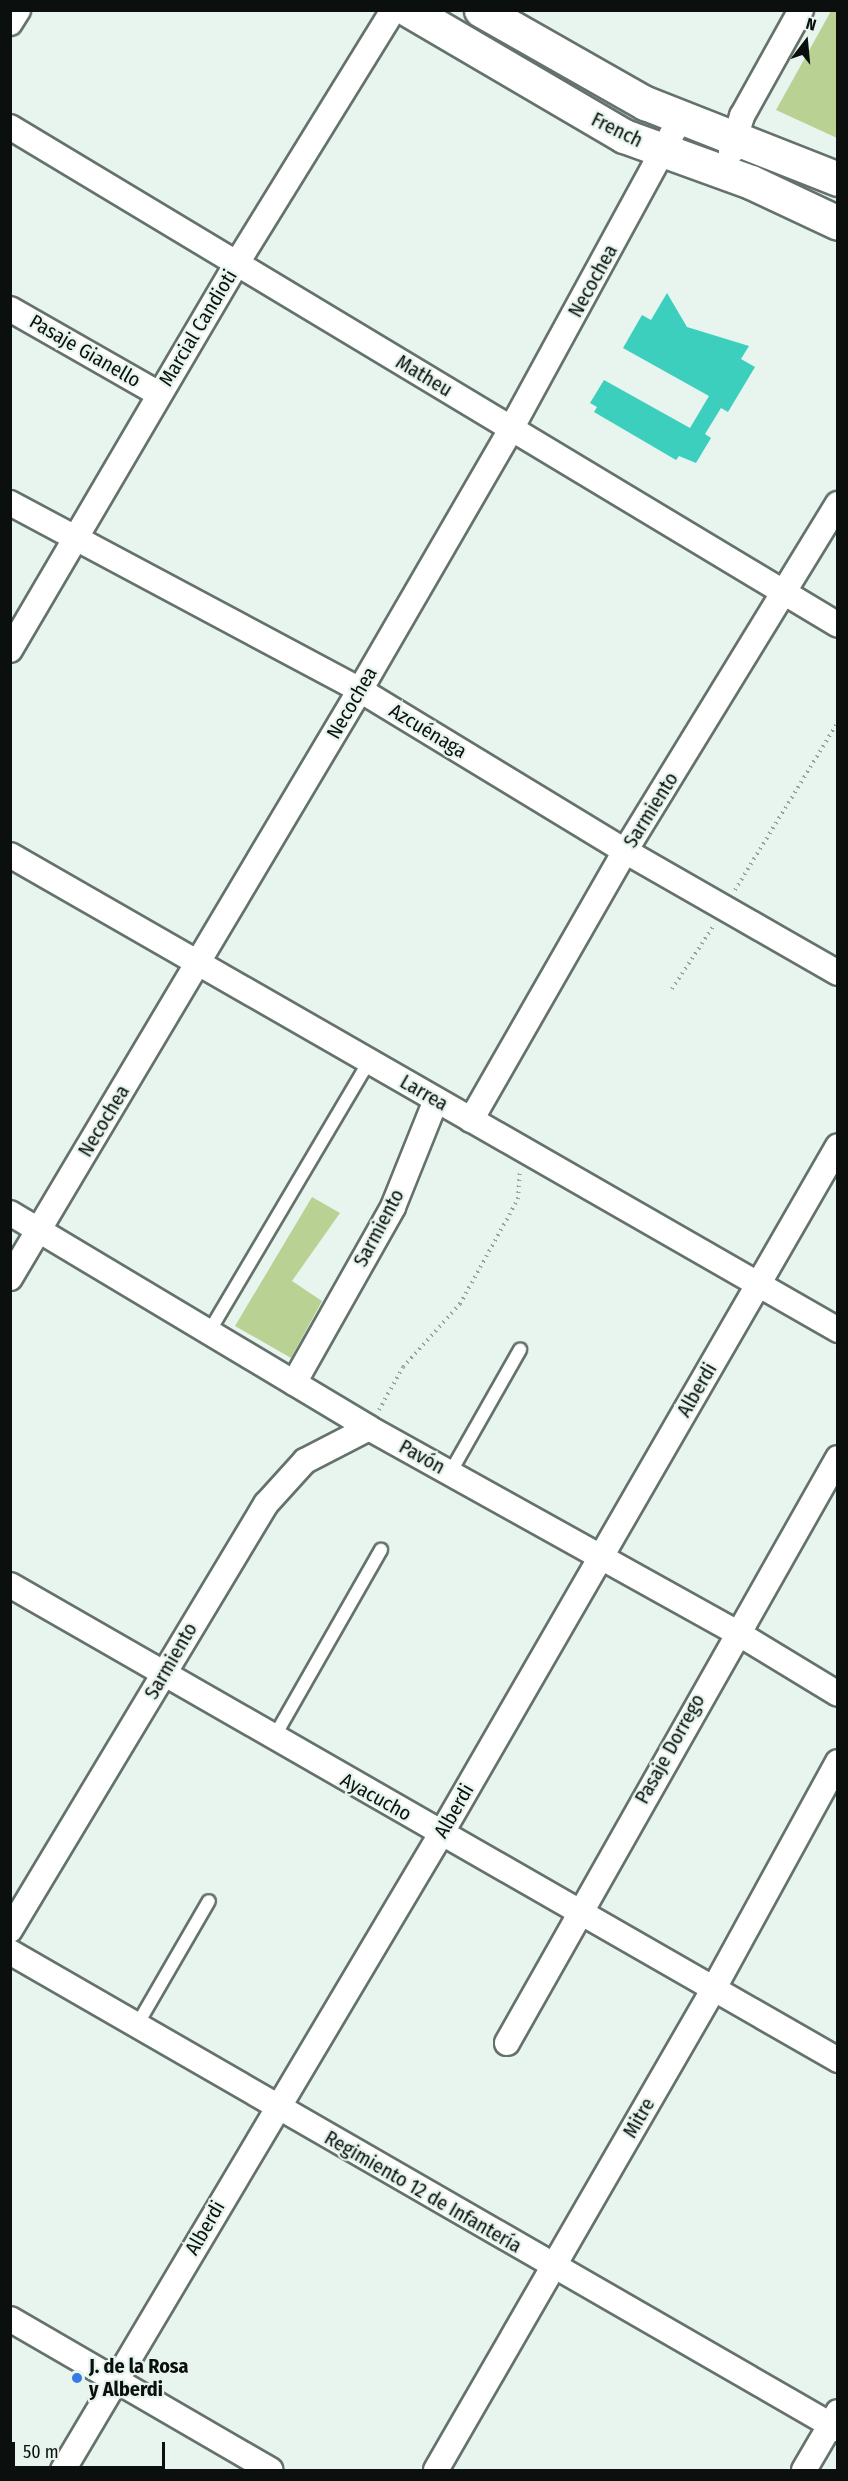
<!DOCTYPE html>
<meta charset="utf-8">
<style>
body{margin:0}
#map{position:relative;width:848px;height:2481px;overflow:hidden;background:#e7f5ee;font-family:"Fira Sans Condensed",sans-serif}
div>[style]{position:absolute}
.green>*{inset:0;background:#b9d293}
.building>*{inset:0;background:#3dcfbd}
.path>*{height:4px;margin-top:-2px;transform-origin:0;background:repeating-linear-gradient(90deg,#97a19c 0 1.5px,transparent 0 6px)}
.roads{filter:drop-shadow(2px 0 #65726b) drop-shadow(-2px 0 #65726b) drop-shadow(0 2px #65726b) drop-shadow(0 -2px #65726b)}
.service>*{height:12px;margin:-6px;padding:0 6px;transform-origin:6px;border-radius:6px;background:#fff}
.minor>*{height:24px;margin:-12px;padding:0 12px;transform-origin:12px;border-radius:12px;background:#fff}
.secondary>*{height:33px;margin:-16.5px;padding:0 16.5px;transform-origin:16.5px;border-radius:16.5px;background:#fff}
.dots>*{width:16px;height:16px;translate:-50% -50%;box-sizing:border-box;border:3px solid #e7f5ee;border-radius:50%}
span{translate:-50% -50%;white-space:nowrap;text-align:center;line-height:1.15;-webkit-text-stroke:4.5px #e7f5ee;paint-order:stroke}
.street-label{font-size:20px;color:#0b100e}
.poi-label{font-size:20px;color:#0b100e;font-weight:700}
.left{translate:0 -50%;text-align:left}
.frame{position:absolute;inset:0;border:12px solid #0b100e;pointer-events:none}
.north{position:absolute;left:776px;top:12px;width:60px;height:60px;-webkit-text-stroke:4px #e7f5ee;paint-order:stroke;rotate:16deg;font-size:16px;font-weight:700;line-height:24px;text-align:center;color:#0b100e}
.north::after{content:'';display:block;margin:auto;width:21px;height:27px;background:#0b100e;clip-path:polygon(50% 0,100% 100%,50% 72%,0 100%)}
.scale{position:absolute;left:12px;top:2442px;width:153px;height:27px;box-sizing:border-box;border:3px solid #0b100e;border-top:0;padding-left:8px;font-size:18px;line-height:21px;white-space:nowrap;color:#0b100e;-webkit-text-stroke:4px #e7f5ee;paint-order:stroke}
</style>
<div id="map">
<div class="green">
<i style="clip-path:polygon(831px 11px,837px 11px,837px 138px,776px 110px)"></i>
<i style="clip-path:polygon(312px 1197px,340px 1213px,292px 1281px,322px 1301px,291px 1358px,235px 1326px)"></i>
</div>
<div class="building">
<i style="clip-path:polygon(667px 293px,687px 327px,749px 346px,741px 359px,755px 367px,728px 412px,721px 408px,705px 434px,711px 438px,696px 463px,679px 456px,676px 460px,594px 412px,597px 407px,590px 403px,604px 380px,690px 428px,709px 396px,623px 348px,642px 315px,651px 320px)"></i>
</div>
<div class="path">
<i style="left:735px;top:890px;width:197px;rotate:-58.5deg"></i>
<i style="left:672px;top:989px;width:77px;rotate:-56.7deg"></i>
<i style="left:379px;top:1410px;width:49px;rotate:-60.8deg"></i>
<i style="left:403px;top:1367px;width:85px;rotate:-47.9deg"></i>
<i style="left:460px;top:1304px;width:120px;rotate:-61.1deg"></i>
<i style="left:518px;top:1199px;width:29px;rotate:-86deg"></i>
</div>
<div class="roads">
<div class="service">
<i style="left:209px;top:1332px;width:315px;rotate:-59.4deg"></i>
<i style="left:450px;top:1473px;width:142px;rotate:-60.4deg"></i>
<i style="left:273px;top:1739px;width:218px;rotate:-60.3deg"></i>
<i style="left:137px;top:2025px;width:143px;rotate:-59.9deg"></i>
</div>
<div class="minor">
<i style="left:10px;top:23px;width:15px;rotate:-58deg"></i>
<i style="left:10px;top:127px;width:966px;rotate:31.02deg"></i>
<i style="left:731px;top:152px;width:38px;rotate:-73deg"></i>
<i style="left:742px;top:116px;width:121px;rotate:-60.9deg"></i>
<i style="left:10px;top:309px;width:172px;rotate:29.7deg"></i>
<i style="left:10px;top:503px;width:397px;rotate:28.1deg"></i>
<i style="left:360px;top:690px;width:310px;rotate:31.3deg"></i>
<i style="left:625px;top:851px;width:245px;rotate:29.8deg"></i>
<i style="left:10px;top:650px;width:449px;rotate:-59.6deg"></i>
<i style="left:237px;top:263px;width:297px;rotate:-58.3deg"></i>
<i style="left:10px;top:855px;width:955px;rotate:29.84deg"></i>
<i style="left:471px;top:1120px;width:310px;rotate:-60.2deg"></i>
<i style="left:625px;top:851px;width:407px;rotate:-58.5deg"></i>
<i style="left:10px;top:1213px;width:418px;rotate:30.9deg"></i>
<i style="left:369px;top:1428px;width:420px;rotate:29.1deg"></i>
<i style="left:736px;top:1632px;width:119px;rotate:31.3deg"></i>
<i style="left:10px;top:1278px;width:684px;rotate:-59.24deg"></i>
<i style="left:360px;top:690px;width:302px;rotate:-59.9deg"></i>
<i style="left:511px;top:429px;width:353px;rotate:-61.4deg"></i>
<i style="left:294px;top:1383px;width:202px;rotate:-60.6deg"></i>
<i style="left:393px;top:1207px;width:115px;rotate:-68.1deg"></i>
<i style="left:10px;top:1585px;width:955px;rotate:29.84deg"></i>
<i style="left:10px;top:1930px;width:497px;rotate:-59deg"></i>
<i style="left:266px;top:1504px;width:58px;rotate:-47.8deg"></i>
<i style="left:305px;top:1461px;width:72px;rotate:-27.3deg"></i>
<i style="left:10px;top:1952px;width:956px;rotate:29.95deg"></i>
<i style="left:507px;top:2043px;width:672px;rotate:-60.5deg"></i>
<i style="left:10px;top:2319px;width:301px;rotate:30.1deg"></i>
<i style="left:63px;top:2470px;width:740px;rotate:-59.28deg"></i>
<i style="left:441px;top:1834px;width:794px;rotate:-60.01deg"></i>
<i style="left:436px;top:2470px;width:554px;rotate:-60.01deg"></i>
<i style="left:713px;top:1990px;width:260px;rotate:-61.3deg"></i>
<i style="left:804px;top:2470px;width:67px;rotate:-59.6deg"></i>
</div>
<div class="secondary">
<i style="left:409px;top:10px;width:249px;rotate:30.4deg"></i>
<i style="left:624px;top:136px;width:135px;rotate:19.9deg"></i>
<i style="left:751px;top:182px;width:96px;rotate:25.2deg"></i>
<i style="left:481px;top:10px;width:189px;rotate:29.6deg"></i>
<i style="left:645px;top:103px;width:207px;rotate:21.5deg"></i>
</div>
</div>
<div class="dots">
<i style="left:77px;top:2378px;background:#367ae8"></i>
</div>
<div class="street-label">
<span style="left:617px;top:130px;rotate:26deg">French</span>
<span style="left:593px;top:281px;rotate:-61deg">Necochea</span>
<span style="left:198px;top:328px;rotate:-59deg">Marcial Candioti</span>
<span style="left:85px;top:351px;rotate:30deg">Pasaje Gianello</span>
<span style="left:424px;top:376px;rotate:31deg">Matheu</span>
<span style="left:352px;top:703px;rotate:-60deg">Necochea</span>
<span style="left:428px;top:731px;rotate:31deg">Azcuénaga</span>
<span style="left:651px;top:810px;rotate:-58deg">Sarmiento</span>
<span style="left:424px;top:1093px;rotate:30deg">Larrea</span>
<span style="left:104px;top:1121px;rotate:-59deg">Necochea</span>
<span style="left:379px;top:1228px;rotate:-62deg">Sarmiento</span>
<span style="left:697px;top:1390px;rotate:-60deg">Alberdi</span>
<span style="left:422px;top:1457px;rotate:29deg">Pavón</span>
<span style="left:171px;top:1661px;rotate:-60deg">Sarmiento</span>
<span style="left:670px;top:1749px;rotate:-61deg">Pasaje Dorrego</span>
<span style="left:376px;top:1797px;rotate:29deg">Ayacucho</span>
<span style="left:454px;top:1811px;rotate:-60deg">Alberdi</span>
<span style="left:639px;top:2118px;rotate:-60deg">Mitre</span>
<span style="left:423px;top:2192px;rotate:30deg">Regimiento 12 de Infantería</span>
<span style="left:205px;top:2228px;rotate:-60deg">Alberdi</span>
</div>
<div class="poi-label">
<span class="left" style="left:89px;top:2378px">J. de la Rosa<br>y Alberdi</span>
</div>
<div class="frame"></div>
<div class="north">N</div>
<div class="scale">50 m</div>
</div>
